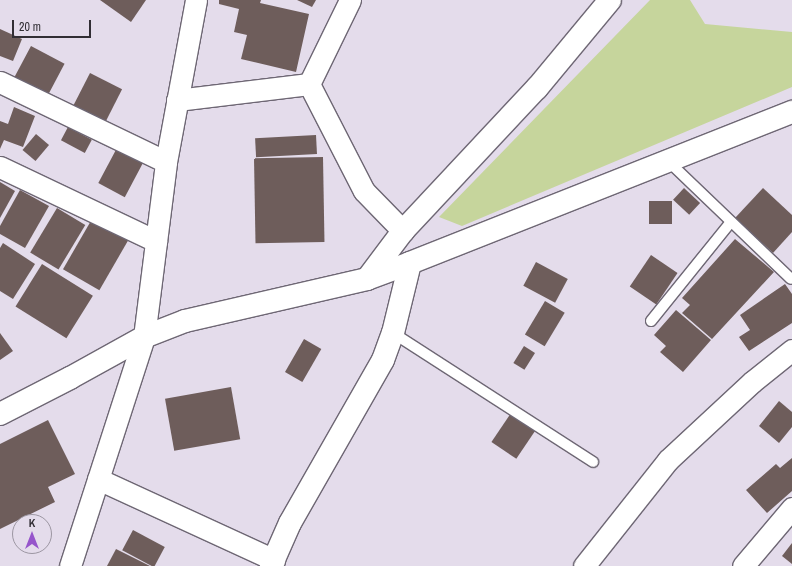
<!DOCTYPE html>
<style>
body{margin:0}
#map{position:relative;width:792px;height:566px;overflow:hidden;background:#e4dceb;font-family:"Archivo Narrow",sans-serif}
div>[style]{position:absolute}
.green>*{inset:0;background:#c6d59c}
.building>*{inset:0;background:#6e5d5b;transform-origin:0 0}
.roads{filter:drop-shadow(1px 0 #6e6774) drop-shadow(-1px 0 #6e6774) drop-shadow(0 1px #6e6774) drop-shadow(0 -1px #6e6774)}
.lane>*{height:10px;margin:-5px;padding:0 5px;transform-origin:5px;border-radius:5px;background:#fff}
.street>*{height:21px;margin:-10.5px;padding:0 10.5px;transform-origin:10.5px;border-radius:10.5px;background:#fff}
.secondary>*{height:22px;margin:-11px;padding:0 11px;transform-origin:11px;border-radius:11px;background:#fff}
span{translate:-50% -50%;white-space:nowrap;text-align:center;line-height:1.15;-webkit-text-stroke:4px #e4dceb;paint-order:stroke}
.north{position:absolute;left:12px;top:514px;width:40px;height:40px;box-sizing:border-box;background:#e4dceb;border:1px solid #9c96a2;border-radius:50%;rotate:0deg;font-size:11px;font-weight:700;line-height:16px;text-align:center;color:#312e34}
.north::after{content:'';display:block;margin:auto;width:14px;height:18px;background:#9655cb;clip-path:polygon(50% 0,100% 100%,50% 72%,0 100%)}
.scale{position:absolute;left:12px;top:20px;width:79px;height:18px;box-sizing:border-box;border:2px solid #312e34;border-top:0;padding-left:5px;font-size:12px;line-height:14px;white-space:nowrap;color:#312e34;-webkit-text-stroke:3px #e4dceb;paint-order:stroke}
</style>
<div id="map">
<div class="green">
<i style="clip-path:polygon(650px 0,690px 0,705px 24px,792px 32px,792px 87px,462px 226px,439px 217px)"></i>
</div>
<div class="building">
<i style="clip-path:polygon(100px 0,146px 0,131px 22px)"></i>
<i style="clip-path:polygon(219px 0,261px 0,260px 3px,309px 14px,296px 72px,241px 59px,247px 35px,234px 32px,239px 9px,219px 4px)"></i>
<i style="clip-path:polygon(297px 0,316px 0,312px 7px)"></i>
<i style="clip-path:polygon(0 29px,22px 39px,13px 61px,0 56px)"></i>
<i style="left:31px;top:46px;width:38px;height:38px;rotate:28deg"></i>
<i style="left:90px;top:73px;width:36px;height:38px;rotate:27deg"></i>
<i style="clip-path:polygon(14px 107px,35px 116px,23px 147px,4px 140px,0 149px,0 121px,8px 124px)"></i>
<i style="left:68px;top:127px;width:27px;height:15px;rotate:28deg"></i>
<i style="left:36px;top:134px;width:17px;height:21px;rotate:40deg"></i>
<i style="left:316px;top:135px;width:19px;height:61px;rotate:87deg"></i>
<i style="left:118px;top:146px;width:30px;height:42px;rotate:28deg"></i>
<i style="left:323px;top:157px;width:85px;height:69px;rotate:89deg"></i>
<i style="clip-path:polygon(0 182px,15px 191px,0 218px)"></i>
<i style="left:684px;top:188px;width:22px;height:16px;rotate:43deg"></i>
<i style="clip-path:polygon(763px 188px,792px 215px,792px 232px,773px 253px,735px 218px)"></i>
<i style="clip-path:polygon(20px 190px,49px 206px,25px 248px,0 234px,0 226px)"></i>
<i style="left:649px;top:201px;width:23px;height:23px"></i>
<i style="left:57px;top:208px;width:33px;height:52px;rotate:31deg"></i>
<i style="left:92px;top:219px;width:42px;height:58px;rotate:30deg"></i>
<i style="clip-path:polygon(735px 239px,774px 272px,712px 339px,682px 313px,690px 305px,682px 298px)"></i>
<i style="clip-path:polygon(3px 243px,35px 264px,13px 299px,0 291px,0 248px)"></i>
<i style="left:651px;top:255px;width:32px;height:38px;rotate:34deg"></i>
<i style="left:536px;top:262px;width:36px;height:27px;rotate:28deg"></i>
<i style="left:42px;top:264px;width:60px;height:50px;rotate:32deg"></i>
<i style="clip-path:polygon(785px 284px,792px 294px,792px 323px,749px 351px,739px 337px,750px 330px,740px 315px)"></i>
<i style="left:545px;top:301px;width:23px;height:39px;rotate:31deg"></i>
<i style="clip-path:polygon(676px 310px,711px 340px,683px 372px,660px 352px,666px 346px,654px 335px)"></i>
<i style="clip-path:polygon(0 333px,13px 351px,0 360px)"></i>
<i style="left:304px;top:339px;width:20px;height:38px;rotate:30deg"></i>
<i style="left:524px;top:346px;width:13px;height:20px;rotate:32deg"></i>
<i style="left:231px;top:387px;width:53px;height:67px;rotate:80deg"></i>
<i style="clip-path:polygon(779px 401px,792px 412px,792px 427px,779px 443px,759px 426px)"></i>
<i style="left:511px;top:413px;width:30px;height:35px;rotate:34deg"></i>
<i style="clip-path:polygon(48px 420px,75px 474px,48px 487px,55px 502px,0 529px,0 444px)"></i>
<i style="clip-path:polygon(792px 458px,792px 491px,767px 513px,746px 490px,776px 464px,780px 468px)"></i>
<i style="left:133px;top:530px;width:36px;height:23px;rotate:28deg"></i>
<i style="clip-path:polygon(792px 543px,792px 564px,782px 556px)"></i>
<i style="clip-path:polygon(116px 549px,150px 566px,107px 566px)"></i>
</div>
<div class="roads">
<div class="lane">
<i style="left:668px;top:161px;width:170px;rotate:43.8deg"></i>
<i style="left:651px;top:321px;width:127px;rotate:-51.1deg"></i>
<i style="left:393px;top:333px;width:238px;rotate:32.8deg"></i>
</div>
<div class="street">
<i style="left:350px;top:0;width:93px;rotate:116deg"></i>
<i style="left:309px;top:84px;width:120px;rotate:62.8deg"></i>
<i style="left:364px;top:191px;width:56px;rotate:45.7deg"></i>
<i style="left:0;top:82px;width:184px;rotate:25.7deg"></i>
<i style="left:177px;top:100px;width:133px;rotate:-6.9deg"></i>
<i style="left:0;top:167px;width:173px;rotate:25.4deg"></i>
<i style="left:98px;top:479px;width:194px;rotate:24.7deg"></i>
<i style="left:70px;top:566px;width:241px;rotate:-72.1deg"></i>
<i style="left:144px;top:337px;width:176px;rotate:-82.8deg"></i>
<i style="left:166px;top:162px;width:165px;rotate:-79.5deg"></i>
<i style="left:584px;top:566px;width:135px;rotate:-51.6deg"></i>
<i style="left:668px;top:460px;width:115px;rotate:-42.9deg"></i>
<i style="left:752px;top:382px;width:51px;rotate:-38.7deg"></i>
<i style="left:743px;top:566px;width:76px;rotate:-49.8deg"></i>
</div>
<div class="secondary">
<i style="left:367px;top:279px;width:60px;rotate:-53.1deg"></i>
<i style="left:403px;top:231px;width:196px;rotate:-46.9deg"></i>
<i style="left:537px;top:88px;width:114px;rotate:-50.3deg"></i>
<i style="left:0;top:414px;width:79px;rotate:-27.2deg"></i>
<i style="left:70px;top:378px;width:85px;rotate:-29deg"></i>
<i style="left:144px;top:337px;width:44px;rotate:-21.3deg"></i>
<i style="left:185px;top:321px;width:187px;rotate:-13deg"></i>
<i style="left:367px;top:279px;width:46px;rotate:-20.4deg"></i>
<i style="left:410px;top:263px;width:411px;rotate:-21.6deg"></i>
<i style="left:271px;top:566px;width:47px;rotate:-66.2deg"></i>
<i style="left:290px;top:523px;width:188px;rotate:-60.3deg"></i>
<i style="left:383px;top:360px;width:29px;rotate:-70deg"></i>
<i style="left:393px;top:333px;width:72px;rotate:-76.3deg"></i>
</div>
</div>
<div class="north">K</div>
<div class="scale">20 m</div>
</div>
